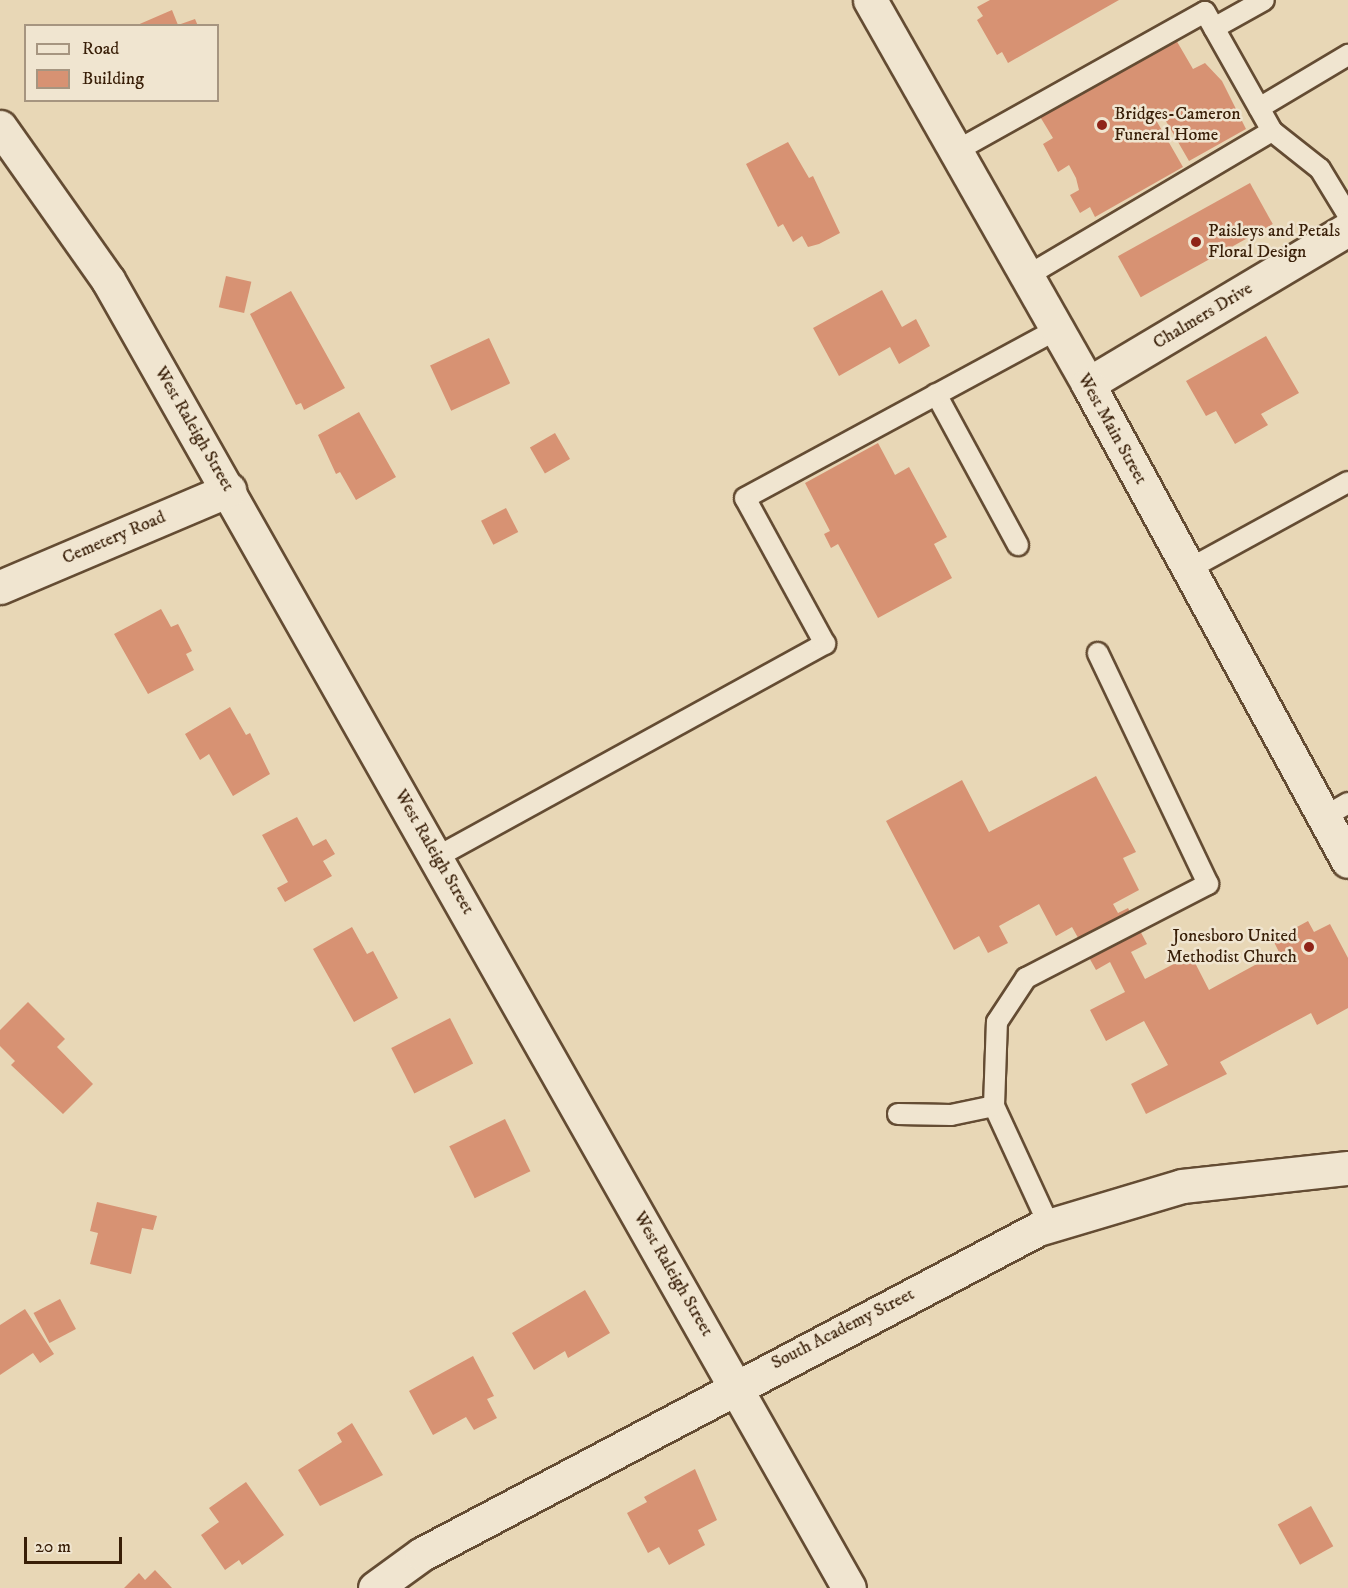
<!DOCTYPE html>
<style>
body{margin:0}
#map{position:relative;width:1348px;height:1588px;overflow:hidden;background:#e8d7b6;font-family:"IM FELL DW Pica",serif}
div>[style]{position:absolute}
.building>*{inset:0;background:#d79273;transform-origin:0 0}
.roads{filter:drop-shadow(2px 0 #644c33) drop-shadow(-2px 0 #644c33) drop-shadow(0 2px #644c33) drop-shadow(0 -2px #644c33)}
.lane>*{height:20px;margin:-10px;padding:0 10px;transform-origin:10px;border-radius:10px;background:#f0e5d0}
.street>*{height:33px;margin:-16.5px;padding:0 16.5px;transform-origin:16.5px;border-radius:16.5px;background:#f0e5d0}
.secondary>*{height:33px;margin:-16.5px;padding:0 16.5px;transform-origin:16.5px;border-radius:16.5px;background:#f0e5d0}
.dots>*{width:16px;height:16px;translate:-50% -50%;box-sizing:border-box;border:3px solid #f0e5d0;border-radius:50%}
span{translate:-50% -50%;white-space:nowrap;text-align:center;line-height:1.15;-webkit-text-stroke:5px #f0e5d0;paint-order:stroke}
.poi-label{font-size:18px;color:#381e07}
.left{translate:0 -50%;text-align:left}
.right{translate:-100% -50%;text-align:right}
.street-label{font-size:18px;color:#381e07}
.legend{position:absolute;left:24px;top:24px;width:195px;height:78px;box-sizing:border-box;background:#f0e5d0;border:2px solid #a69580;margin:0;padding:8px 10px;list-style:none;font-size:18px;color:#381e07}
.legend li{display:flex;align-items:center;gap:12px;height:30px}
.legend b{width:30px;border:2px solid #a69580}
.scale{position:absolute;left:24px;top:1537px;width:98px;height:27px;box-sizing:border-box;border:3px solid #381e07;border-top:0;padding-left:8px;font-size:18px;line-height:21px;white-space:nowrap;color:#381e07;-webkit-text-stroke:4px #f0e5d0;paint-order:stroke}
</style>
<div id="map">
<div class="building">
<i style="clip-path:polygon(990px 0,1119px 0,1008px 63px,1002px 52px,997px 55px,977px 20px,983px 16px,977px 7px)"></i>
<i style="clip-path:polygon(172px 10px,178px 25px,195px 19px,198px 26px,135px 26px)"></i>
<i style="clip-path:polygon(1172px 33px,1193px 69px,1205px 63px,1222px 81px,1246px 129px,1189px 161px,1163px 116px,1156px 120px,1183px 167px,1095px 217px,1090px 207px,1080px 213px,1070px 195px,1079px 190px,1076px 178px,1069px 165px,1058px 172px,1043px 144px,1053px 138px,1036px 110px)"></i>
<i style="clip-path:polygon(788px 142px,809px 178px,813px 176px,840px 233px,819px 244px,808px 247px,802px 236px,793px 242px,783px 224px,778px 227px,746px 164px)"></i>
<i style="left:1250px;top:183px;width:47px;height:151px;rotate:61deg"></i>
<i style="left:226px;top:276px;width:26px;height:32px;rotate:13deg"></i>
<i style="clip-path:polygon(882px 290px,902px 327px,916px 319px,930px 346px,899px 364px,890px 347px,839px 376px,813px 328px)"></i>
<i style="clip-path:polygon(291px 291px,345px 388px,304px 410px,301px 403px,296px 405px,250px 314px)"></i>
<i style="clip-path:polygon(1266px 336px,1299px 393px,1261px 414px,1268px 425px,1235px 444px,1216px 411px,1206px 416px,1186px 381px)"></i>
<i style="left:489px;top:338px;width:50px;height:65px;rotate:65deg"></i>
<i style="clip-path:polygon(359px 412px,396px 477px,356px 500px,340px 472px,336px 474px,318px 435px)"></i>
<i style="left:555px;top:433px;width:30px;height:29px;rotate:60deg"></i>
<i style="clip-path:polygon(878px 443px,895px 475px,909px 467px,947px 537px,934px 544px,952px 578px,878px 618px,838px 544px,831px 548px,824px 534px,830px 531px,805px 483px)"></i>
<i style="left:506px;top:508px;width:27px;height:28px;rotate:63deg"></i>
<i style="clip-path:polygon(161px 609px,171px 627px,178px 624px,192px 651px,186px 654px,194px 670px,148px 694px,114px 634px)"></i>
<i style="clip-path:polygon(230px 707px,246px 735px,250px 733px,270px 774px,233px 796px,209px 754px,200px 760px,185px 734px)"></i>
<i style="clip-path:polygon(1096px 776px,1136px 852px,1123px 858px,1139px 890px,1113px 904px,1118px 913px,1128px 908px,1147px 944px,1131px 952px,1145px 979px,1191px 955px,1209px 990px,1279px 952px,1273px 940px,1308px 921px,1314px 932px,1330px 924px,1348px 958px,1348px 1008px,1317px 1025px,1311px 1013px,1220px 1062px,1227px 1074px,1146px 1114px,1131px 1084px,1168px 1065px,1144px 1021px,1106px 1041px,1090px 1010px,1125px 992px,1110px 962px,1096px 970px,1072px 927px,1056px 936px,1039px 904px,999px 926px,1008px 943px,988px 953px,979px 936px,954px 950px,886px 821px,962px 780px,989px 832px)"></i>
<i style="clip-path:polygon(297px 817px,313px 846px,326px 839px,335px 854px,323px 861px,332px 876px,285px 902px,277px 888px,288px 882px,262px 835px)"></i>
<i style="clip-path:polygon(352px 927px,367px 954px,373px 951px,398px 998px,354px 1022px,313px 949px)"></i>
<i style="clip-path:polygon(28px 1002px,65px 1039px,57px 1047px,93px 1084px,63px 1114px,11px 1065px,15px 1061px,0 1046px,0 1030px)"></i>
<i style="left:450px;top:1018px;width:51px;height:66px;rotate:63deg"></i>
<i style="left:505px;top:1119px;width:58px;height:62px;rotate:64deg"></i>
<i style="clip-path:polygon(97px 1202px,157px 1216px,153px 1230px,142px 1228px,131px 1274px,90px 1264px,98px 1233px,90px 1231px)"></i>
<i style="clip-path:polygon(585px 1290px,610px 1333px,568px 1358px,565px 1351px,534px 1370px,512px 1333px)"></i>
<i style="left:60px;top:1299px;width:34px;height:30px;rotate:62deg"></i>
<i style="clip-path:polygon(25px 1309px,54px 1354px,40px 1363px,33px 1353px,0 1375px,0 1325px)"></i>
<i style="clip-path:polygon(473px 1356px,494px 1396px,487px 1399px,497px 1418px,474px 1430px,466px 1417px,433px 1435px,409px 1391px)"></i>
<i style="clip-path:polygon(352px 1423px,383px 1475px,320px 1506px,298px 1470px,342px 1442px,337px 1433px)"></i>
<i style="clip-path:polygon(695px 1469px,717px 1520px,698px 1530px,705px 1545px,669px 1565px,659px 1547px,648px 1553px,627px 1513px,647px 1502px,644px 1497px)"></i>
<i style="clip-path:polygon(246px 1482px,284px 1535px,242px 1565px,239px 1560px,225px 1570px,201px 1535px,219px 1522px,209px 1508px)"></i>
<i style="left:1311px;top:1506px;width:46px;height:38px;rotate:61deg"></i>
<i style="clip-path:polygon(155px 1570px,172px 1588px,124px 1588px,139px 1573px,145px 1580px)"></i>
</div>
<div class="roads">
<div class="lane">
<i style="left:1214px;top:28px;width:57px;rotate:-29.2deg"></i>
<i style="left:1259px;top:108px;width:104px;rotate:-30.8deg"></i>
<i style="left:1272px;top:131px;width:61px;rotate:38.4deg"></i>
<i style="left:1320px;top:169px;width:54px;rotate:58.7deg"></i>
<i style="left:956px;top:151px;width:285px;rotate:-29.2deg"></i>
<i style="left:1205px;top:12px;width:137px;rotate:60.6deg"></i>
<i style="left:1272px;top:131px;width:285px;rotate:149.4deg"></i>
<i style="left:936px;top:394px;width:172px;rotate:61.5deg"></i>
<i style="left:1189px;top:569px;width:181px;rotate:-28.7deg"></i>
<i style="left:1324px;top:817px;width:28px;rotate:-30deg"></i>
<i style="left:437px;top:857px;width:443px;rotate:-28.8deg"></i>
<i style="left:825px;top:644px;width:166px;rotate:-118.7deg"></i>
<i style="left:745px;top:498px;width:355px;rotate:-28.4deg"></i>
<i style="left:994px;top:1106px;width:131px;rotate:65.2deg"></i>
<i style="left:898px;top:1114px;width:53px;rotate:1.1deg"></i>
<i style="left:951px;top:1115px;width:44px;rotate:-11.8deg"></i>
<i style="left:994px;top:1106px;width:84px;rotate:-88deg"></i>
<i style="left:997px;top:1022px;width:53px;rotate:-56.6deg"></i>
<i style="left:1026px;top:978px;width:205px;rotate:-27.3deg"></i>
<i style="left:1208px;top:884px;width:256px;rotate:-115.5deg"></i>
</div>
<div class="street">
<i style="left:0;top:127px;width:187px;rotate:54.8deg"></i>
<i style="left:108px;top:280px;width:1503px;rotate:60.47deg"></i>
<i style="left:1088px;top:384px;width:303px;rotate:-30.8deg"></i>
<i style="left:0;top:587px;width:249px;rotate:-23deg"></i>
<i style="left:375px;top:1588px;width:58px;rotate:-35.9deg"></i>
<i style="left:422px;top:1554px;width:696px;rotate:-27.82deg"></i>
<i style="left:1038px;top:1229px;width:150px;rotate:-16.6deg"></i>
<i style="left:1182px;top:1186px;width:167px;rotate:-6.2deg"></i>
</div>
<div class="secondary">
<i style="left:870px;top:0;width:442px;rotate:60.4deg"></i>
<i style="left:1088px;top:384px;width:543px;rotate:61.41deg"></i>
</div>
</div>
<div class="dots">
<i style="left:1102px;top:125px;background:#8f2418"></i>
<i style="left:1196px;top:242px;background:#8f2418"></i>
<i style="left:1309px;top:947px;background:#8f2418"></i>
</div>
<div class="poi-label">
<span class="left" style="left:1114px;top:125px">Bridges-Cameron<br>Funeral Home</span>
<span class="left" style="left:1208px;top:242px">Paisleys and Petals<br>Floral Design</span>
<span class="right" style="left:1297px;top:947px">Jonesboro United<br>Methodist Church</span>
</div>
<div class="street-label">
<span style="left:1203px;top:316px;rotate:-31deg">Chalmers Drive</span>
<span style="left:194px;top:429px;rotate:60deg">West Raleigh Street</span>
<span style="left:1112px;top:429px;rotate:61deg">West Main Street</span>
<span style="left:114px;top:538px;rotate:-23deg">Cemetery Road</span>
<span style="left:434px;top:852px;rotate:60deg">West Raleigh Street</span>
<span style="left:673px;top:1274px;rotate:60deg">West Raleigh Street</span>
<span style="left:843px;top:1329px;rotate:-27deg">South Academy Street</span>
</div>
<ul class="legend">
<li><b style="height:8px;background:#f0e5d0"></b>Road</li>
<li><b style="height:16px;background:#d79273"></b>Building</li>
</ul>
<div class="scale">20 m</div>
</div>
